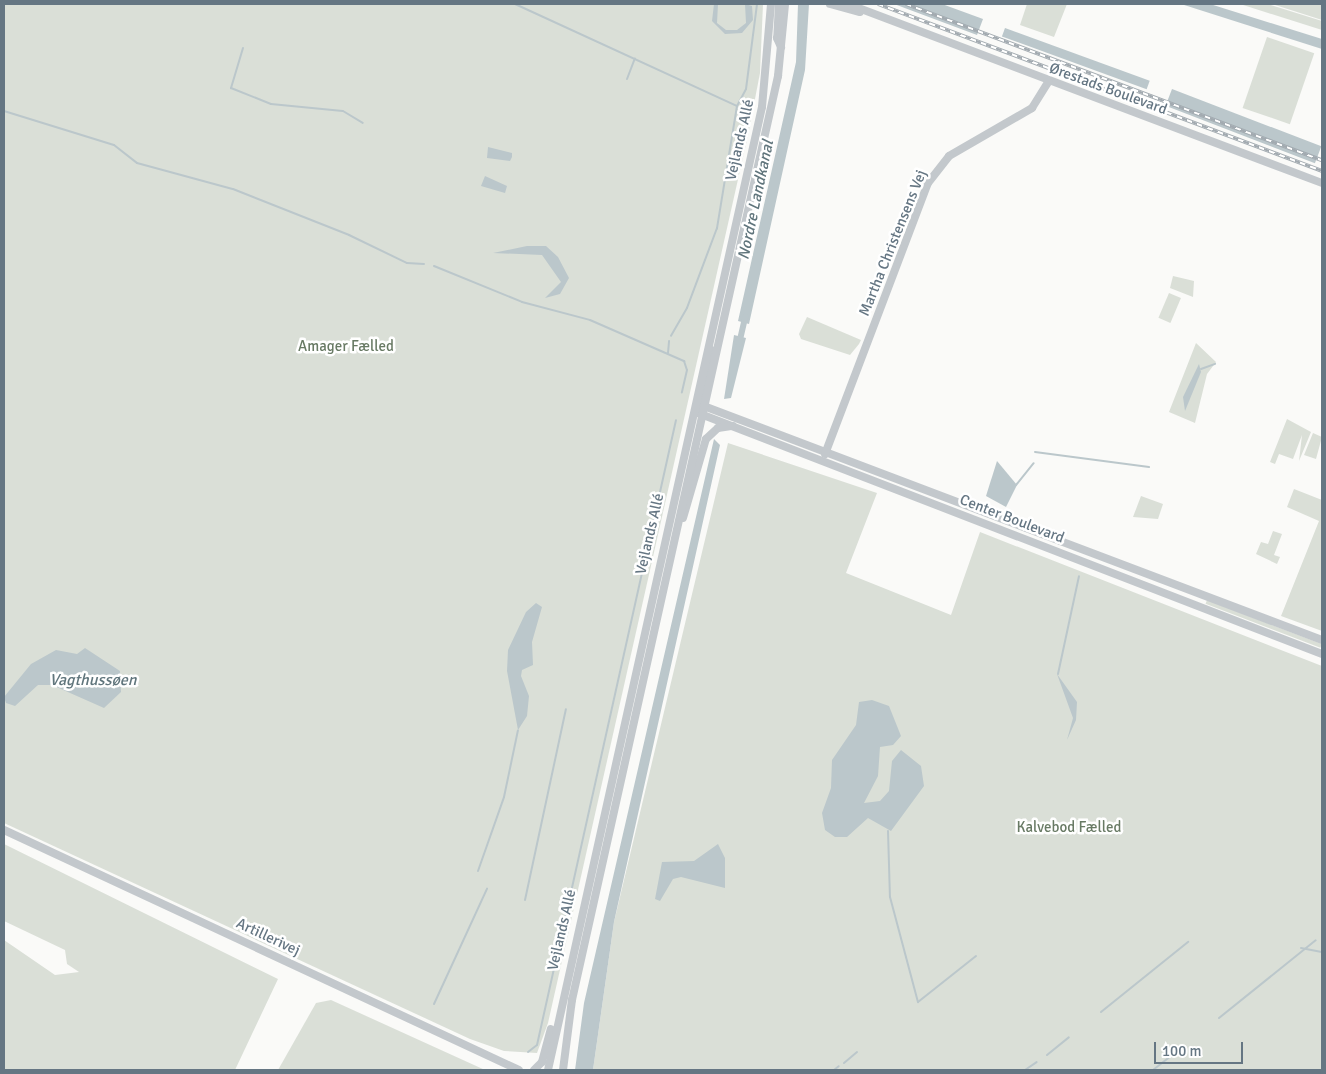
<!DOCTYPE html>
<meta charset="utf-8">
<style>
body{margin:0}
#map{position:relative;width:1326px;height:1074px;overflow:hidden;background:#fafaf8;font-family:Signika,sans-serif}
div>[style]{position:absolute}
.green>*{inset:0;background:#dadfd7;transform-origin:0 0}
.water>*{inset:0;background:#bbc7cb;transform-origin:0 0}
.stream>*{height:2px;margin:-1px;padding:0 1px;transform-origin:1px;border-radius:1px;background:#bbc7cb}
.canal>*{height:6px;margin:-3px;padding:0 3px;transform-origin:3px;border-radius:3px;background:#bbc7cb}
.minor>*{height:8px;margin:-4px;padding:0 4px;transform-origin:4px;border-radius:4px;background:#c3c8cc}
.rail>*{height:4px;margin-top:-2px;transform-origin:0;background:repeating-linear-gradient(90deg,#fff 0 5.5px,#a2aab0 0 11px);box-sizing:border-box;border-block:1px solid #a2aab0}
span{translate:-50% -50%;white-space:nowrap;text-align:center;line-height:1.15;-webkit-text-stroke:5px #fff;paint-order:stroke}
.street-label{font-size:15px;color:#657683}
.park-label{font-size:15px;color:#687a64}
.water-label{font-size:16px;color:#60757c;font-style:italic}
.frame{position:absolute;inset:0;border:5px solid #657683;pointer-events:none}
.scale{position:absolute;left:1154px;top:1042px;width:89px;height:22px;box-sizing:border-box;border:2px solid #657683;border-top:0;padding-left:6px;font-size:15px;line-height:18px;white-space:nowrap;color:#657683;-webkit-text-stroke:4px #fff;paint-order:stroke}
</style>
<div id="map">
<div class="green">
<i style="clip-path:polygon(4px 4px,763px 4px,760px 73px,748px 135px,548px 1023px,537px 1053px,504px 1051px,470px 1039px,4px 823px)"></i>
<i style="clip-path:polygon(1027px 4px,1067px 4px,1054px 37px,1020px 25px)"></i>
<i style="clip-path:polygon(1240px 4px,1268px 4px,1322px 21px,1322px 30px)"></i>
<i style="clip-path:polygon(1272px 4px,1322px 4px,1322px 20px)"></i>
<i style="left:1267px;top:37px;width:50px;height:75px;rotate:19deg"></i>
<i style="clip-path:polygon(1173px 276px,1194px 281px,1193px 297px,1170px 288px)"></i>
<i style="left:1169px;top:293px;width:13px;height:27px;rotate:23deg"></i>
<i style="clip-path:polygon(807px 317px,861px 340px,859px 344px,850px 355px,801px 339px,799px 334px)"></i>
<i style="clip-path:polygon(1196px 343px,1216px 362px,1207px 374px,1195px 423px,1169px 412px)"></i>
<i style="clip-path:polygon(1287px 419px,1311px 432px,1299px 461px,1302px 435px,1293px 459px,1279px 454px,1275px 464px,1270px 462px)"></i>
<i style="clip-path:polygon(1313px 433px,1322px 437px,1316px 459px,1304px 455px)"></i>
<i style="clip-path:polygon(728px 443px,877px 493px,846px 573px,951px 615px,980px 532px,1322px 666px,1322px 1070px,593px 1070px,614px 922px)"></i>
<i style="clip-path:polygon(1294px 489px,1322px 500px,1322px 631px,1281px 616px,1319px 521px,1287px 507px)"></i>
<i style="clip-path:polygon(1141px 496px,1163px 504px,1158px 519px,1133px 517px)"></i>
<i style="clip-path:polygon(1273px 531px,1282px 534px,1274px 555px,1280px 557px,1277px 564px,1256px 554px,1261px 542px,1268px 544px)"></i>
<i style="left:1207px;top:600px;width:123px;height:4px;rotate:21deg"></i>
<i style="clip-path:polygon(4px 844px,278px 979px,235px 1070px,4px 1070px,4px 940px,55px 975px,79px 972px,67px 964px,65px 950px,4px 921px)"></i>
<i style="clip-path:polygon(331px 1000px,485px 1070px,278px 1070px,316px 1003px)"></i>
</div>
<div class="water">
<i style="clip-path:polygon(714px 4px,718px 4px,717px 23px,726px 30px,737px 30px,746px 23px,745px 4px,752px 6px,753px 20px,742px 33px,725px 34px,712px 21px)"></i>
<i style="clip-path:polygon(798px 4px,809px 4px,805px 70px,749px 324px,738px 321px,796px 62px)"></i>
<i style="clip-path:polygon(894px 4px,942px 4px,983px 19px,977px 35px)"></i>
<i style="clip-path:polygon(1181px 4px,1210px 4px,1322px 39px,1322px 49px)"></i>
<i style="left:1005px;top:28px;width:154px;height:9px;rotate:20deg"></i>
<i style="left:1172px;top:89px;width:160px;height:18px;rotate:21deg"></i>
<i style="clip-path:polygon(488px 147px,512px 153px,512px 157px,510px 161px,487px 158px)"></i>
<i style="clip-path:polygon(485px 176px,507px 186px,505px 193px,481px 186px)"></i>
<i style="clip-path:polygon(527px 246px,546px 246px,558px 257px,569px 278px,560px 294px,545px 298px,561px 282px,542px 255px,493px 253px)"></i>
<i style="clip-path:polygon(734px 335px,746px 338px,731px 398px,724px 399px)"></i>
<i style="clip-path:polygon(1199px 364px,1201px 372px,1185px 411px,1183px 397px)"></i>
<i style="clip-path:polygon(714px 439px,720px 445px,614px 922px,593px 1070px,575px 1070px,584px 1003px)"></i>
<i style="clip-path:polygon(997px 461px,1017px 485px,1006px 507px,986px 496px)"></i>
<i style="clip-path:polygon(536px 603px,542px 607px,532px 642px,533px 665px,522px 670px,521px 676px,529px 696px,527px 716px,518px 730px,507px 671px,508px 650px,526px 612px)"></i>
<i style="clip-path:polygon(85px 648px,120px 671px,121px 692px,104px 708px,52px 685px,38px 685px,15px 706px,6px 703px,4px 697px,31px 664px,56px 650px,77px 654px)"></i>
<i style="clip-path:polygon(1057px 674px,1077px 702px,1076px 720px,1067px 740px,1073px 718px)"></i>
<i style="clip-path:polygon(872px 700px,889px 706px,901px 736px,893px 745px,880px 747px,878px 776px,864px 803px,880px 801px,889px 791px,892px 761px,901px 750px,921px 766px,924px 786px,891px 831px,868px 818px,847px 837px,835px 837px,825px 830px,822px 813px,831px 788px,832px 760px,856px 725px,859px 702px)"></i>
<i style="clip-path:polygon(718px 844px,725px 858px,725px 888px,681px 877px,673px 879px,660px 901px,655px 899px,662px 862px,694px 861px)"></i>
</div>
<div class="stream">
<i style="left:515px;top:4px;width:244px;rotate:24.7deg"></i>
<i style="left:737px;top:106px;width:124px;rotate:99.3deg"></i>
<i style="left:717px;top:228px;width:85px;rotate:110.6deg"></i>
<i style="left:687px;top:308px;width:32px;rotate:120deg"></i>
<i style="left:243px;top:48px;width:42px;rotate:106.7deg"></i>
<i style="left:231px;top:88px;width:43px;rotate:21.8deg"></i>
<i style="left:271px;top:104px;width:72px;rotate:5.6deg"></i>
<i style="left:343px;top:111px;width:23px;rotate:31deg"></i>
<i style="left:627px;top:79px;width:22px;rotate:-69deg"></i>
<i style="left:737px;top:106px;width:19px;rotate:-62deg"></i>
<i style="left:746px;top:89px;width:86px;rotate:-82.6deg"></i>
<i style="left:4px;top:111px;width:115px;rotate:17.2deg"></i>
<i style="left:114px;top:145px;width:29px;rotate:38deg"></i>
<i style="left:137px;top:163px;width:99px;rotate:15.2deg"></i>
<i style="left:233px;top:189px;width:125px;rotate:21.6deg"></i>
<i style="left:349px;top:235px;width:64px;rotate:25.8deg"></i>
<i style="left:407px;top:263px;width:17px;rotate:3deg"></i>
<i style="left:434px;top:266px;width:95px;rotate:22.2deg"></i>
<i style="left:522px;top:302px;width:70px;rotate:14.8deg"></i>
<i style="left:590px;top:320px;width:103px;rotate:23.6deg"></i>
<i style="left:684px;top:361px;width:9px;rotate:72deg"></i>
<i style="left:687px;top:370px;width:23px;rotate:103deg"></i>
<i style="left:668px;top:353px;width:12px;rotate:-85deg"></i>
<i style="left:1201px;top:369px;width:15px;rotate:-20deg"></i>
<i style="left:1035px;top:452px;width:115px;rotate:7.5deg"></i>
<i style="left:1016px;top:485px;width:28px;rotate:-51deg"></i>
<i style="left:1058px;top:674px;width:100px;rotate:-77.9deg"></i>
<i style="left:888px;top:831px;width:66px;rotate:88.3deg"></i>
<i style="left:890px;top:897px;width:109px;rotate:75.1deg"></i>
<i style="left:918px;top:1002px;width:74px;rotate:-38.4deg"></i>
<i style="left:478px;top:871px;width:78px;rotate:-70.6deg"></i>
<i style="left:504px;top:797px;width:68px;rotate:-78.2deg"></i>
<i style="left:525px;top:900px;width:195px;rotate:-77.9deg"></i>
<i style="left:1301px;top:948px;width:21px;rotate:11deg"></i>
<i style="left:434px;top:1004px;width:127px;rotate:-65.3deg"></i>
<i style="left:1101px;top:1012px;width:112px;rotate:-38.8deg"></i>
<i style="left:1219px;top:1018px;width:124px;rotate:-38.8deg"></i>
<i style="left:528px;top:1052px;width:11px;rotate:-38deg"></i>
<i style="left:537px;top:1045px;width:640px;rotate:-77.46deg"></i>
<i style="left:1047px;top:1055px;width:28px;rotate:-39deg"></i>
<i style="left:844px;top:1063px;width:17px;rotate:-40deg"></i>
<i style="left:834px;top:1070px;width:6px;rotate:-39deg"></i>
<i style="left:1025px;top:1070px;width:14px;rotate:-34deg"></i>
<i style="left:1153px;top:1070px;width:36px;rotate:-38deg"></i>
</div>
<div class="canal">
<i style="left:739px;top:344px;width:28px;rotate:-77deg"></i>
</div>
<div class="minor">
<i style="left:779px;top:4px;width:34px;rotate:93deg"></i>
<i style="left:777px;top:38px;width:10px;rotate:66deg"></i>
<i style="left:830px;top:4px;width:31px;rotate:15deg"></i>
<i style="left:848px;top:4px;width:507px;rotate:20.69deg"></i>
<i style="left:701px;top:405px;width:664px;rotate:20.73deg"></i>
<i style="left:701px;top:408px;width:59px;rotate:-80.2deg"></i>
<i style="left:698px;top:413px;width:669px;rotate:21.12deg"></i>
<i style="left:825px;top:454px;width:290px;rotate:-69.2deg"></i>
<i style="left:928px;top:183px;width:34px;rotate:-52deg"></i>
<i style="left:949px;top:156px;width:96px;rotate:-30deg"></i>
<i style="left:1032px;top:108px;width:31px;rotate:-58deg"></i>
<i style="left:683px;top:518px;width:82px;rotate:-73.8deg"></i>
<i style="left:706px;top:439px;width:16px;rotate:-43deg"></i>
<i style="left:718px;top:428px;width:15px;rotate:-8deg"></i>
<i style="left:4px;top:830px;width:568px;rotate:24.99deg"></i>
<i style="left:534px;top:1070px;width:11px;rotate:-45deg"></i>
<i style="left:542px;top:1062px;width:34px;rotate:-75deg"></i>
<i style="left:548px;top:1070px;width:986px;rotate:-77.47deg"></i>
<i style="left:762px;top:107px;width:103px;rotate:-85deg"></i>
<i style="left:563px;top:1070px;width:71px;rotate:-82.7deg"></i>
<i style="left:572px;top:1000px;width:947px;rotate:-77.43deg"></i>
<i style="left:778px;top:76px;width:72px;rotate:-84.4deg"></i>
</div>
<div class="rail">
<i style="left:878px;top:4px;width:474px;rotate:20.6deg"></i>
<i style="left:906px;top:4px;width:444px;rotate:20.6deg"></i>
</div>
<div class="street-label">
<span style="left:1108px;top:89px;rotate:20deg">Ørestads Boulevard</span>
<span style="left:740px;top:140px;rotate:-77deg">Vejlands Allé</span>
<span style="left:893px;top:243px;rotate:-68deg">Martha Christensens Vej</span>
<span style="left:1012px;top:519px;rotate:21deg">Center Boulevard</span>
<span style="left:650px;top:534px;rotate:-77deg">Vejlands Allé</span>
<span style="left:562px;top:930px;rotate:-77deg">Vejlands Allé</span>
<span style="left:268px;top:937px;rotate:25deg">Artillerivej</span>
</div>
<div class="park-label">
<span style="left:346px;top:347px">Amager Fælled</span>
<span style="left:1069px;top:828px">Kalvebod Fælled</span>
</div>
<div class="water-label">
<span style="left:756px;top:200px;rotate:-78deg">Nordre Landkanal</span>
<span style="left:93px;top:680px">Vagthussøen</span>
</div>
<div class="frame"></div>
<div class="scale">100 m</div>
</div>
